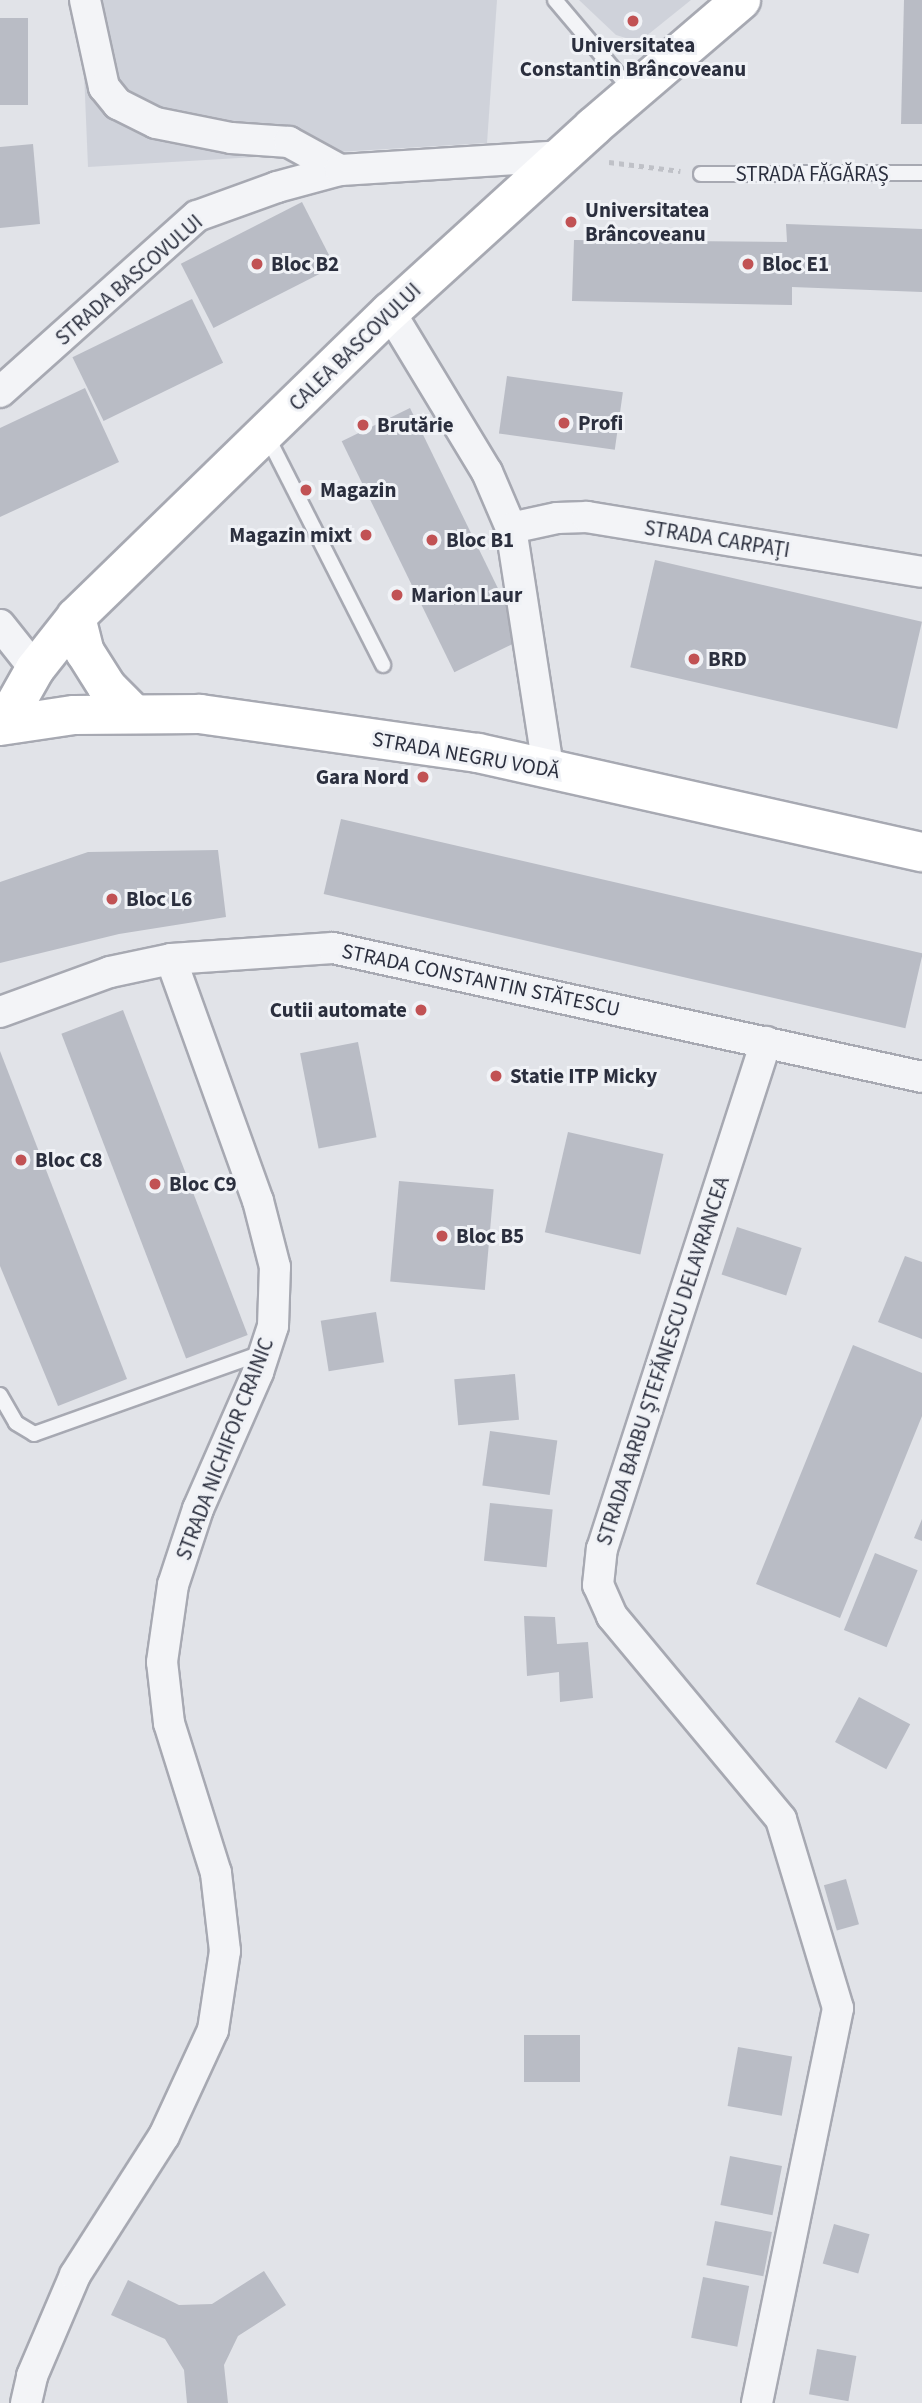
<!DOCTYPE html>
<meta charset="utf-8">
<style>
body{margin:0}
#map{position:relative;width:922px;height:2403px;overflow:hidden;background:#e1e3e8;font-family:"Source Sans 3",sans-serif}
div>[style]{position:absolute}
.built>*{inset:0;background:#cfd2da}
.building>*{inset:0;background:#b9bcc5;transform-origin:0 0}
.path>*{height:4.5px;margin-top:-2.25px;transform-origin:0;background:repeating-linear-gradient(90deg,#bfc1c7 0 5px,transparent 0 10px)}
.roads{filter:drop-shadow(2px 0 #a7a9b2) drop-shadow(-2px 0 #a7a9b2) drop-shadow(0 2px #a7a9b2) drop-shadow(0 -2px #a7a9b2)}
.lane>*{height:14px;margin:-7px;padding:0 7px;transform-origin:7px;border-radius:7px;background:#f3f4f7}
.street>*{height:30px;margin:-15px;padding:0 15px;transform-origin:15px;border-radius:15px;background:#f3f4f7}
.secondary>*{height:38px;margin:-19px;padding:0 19px;transform-origin:19px;border-radius:19px;background:#fff}
.primary>*{height:38px;margin:-19px;padding:0 19px;transform-origin:19px;border-radius:19px;background:#fff}
.dots>*{width:19px;height:19px;translate:-50% -50%;box-sizing:border-box;border:4px solid #f0f2f6;border-radius:50%}
span{translate:-50% -50%;white-space:nowrap;text-align:center;line-height:1.15;-webkit-text-stroke:6px #f0f2f6;paint-order:stroke}
.poi-label{font-size:21px;color:#2b2f3e;font-weight:700}
.left{translate:0 -50%;text-align:left}
.right{translate:-100% -50%;text-align:right}
.street-label{font-size:21px;color:#2b2f3e}
</style>
<div id="map">
<div class="built">
<i style="clip-path:polygon(81px 0,497px 0,487px 143px,88px 167px)"></i>
<i style="clip-path:polygon(579px 0,691px 0,645px 37px,629px 39px,616px 35px)"></i>
</div>
<div class="building">
<i style="clip-path:polygon(904px 0,922px 0,922px 124px,901px 124px)"></i>
<i style="left:0;top:18px;width:28px;height:87px"></i>
<i style="clip-path:polygon(33px 144px,40px 224px,0 228px,0 147px)"></i>
<i style="left:302px;top:202px;width:72px;height:136px;rotate:63deg"></i>
<i style="clip-path:polygon(786px 224px,922px 229px,922px 292px,792px 287px,792px 305px,572px 301px,574px 240px,787px 242px)"></i>
<i style="left:192px;top:299px;width:71px;height:133px;rotate:64deg"></i>
<i style="left:507px;top:376px;width:117px;height:58px;rotate:8deg"></i>
<i style="clip-path:polygon(85px 388px,119px 462px,0 517px,0 428px)"></i>
<i style="left:410px;top:408px;width:257px;height:76px;rotate:64deg"></i>
<i style="left:655px;top:560px;width:274px;height:110px;rotate:13deg"></i>
<i style="left:341px;top:819px;width:597px;height:77px;rotate:13deg"></i>
<i style="clip-path:polygon(218px 850px,226px 917px,119px 934px,0 963px,0 882px,88px 852px)"></i>
<i style="left:123px;top:1010px;width:348px;height:66px;rotate:69deg"></i>
<i style="left:358px;top:1042px;width:97px;height:59px;rotate:79deg"></i>
<i style="clip-path:polygon(0 1051px,127px 1379px,58px 1406px,0 1266px)"></i>
<i style="left:568px;top:1132px;width:98px;height:103px;rotate:13deg"></i>
<i style="left:399px;top:1181px;width:95px;height:101px;rotate:5deg"></i>
<i style="left:737px;top:1227px;width:68px;height:50px;rotate:18deg"></i>
<i style="clip-path:polygon(905px 1256px,922px 1262px,922px 1339px,878px 1322px)"></i>
<i style="left:376px;top:1312px;width:51px;height:56px;rotate:81deg"></i>
<i style="clip-path:polygon(853px 1345px,922px 1373px,922px 1416px,840px 1618px,756px 1584px)"></i>
<i style="left:515px;top:1374px;width:46px;height:61px;rotate:85deg"></i>
<i style="left:490px;top:1431px;width:68px;height:55px;rotate:8deg"></i>
<i style="left:490px;top:1503px;width:63px;height:58px;rotate:6deg"></i>
<i style="clip-path:polygon(922px 1519px,922px 1541px,914px 1538px)"></i>
<i style="left:875px;top:1553px;width:46px;height:83px;rotate:22deg"></i>
<i style="clip-path:polygon(524px 1616px,555px 1617px,557px 1644px,588px 1642px,593px 1698px,560px 1702px,559px 1672px,527px 1676px)"></i>
<i style="left:859px;top:1697px;width:58px;height:51px;rotate:28deg"></i>
<i style="left:846px;top:1879px;width:47px;height:23px;rotate:74deg"></i>
<i style="left:580px;top:2035px;width:47px;height:56px;rotate:90deg"></i>
<i style="left:738px;top:2047px;width:55px;height:60px;rotate:10deg"></i>
<i style="left:730px;top:2156px;width:53px;height:50px;rotate:11deg"></i>
<i style="left:715px;top:2221px;width:58px;height:45px;rotate:11deg"></i>
<i style="left:834px;top:2224px;width:37px;height:41px;rotate:16deg"></i>
<i style="clip-path:polygon(264px 2271px,286px 2305px,238px 2336px,224px 2365px,228px 2403px,187px 2403px,184px 2370px,165px 2339px,111px 2315px,128px 2280px,179px 2305px,212px 2304px)"></i>
<i style="left:703px;top:2277px;width:47px;height:62px;rotate:11deg"></i>
<i style="left:817px;top:2349px;width:40px;height:46px;rotate:10deg"></i>
</div>
<div class="path">
<i style="left:609px;top:162px;width:72px;rotate:7.2deg"></i>
</div>
<div class="roads">
<div class="lane">
<i style="left:555px;top:0;width:119px;rotate:49.8deg"></i>
<i style="left:701px;top:174px;width:221px;rotate:-0.3deg"></i>
<i style="left:266px;top:434px;width:259px;rotate:63.1deg"></i>
<i style="left:0;top:1395px;width:32px;rotate:60deg"></i>
<i style="left:16px;top:1423px;width:21px;rotate:31deg"></i>
<i style="left:34px;top:1434px;width:242px;rotate:-19.6deg"></i>
</div>
<div class="street">
<i style="left:85px;top:0;width:89px;rotate:77.7deg"></i>
<i style="left:104px;top:87px;width:22px;rotate:51deg"></i>
<i style="left:118px;top:104px;width:42px;rotate:26.6deg"></i>
<i style="left:156px;top:123px;width:76px;rotate:11.3deg"></i>
<i style="left:231px;top:138px;width:58px;rotate:3.9deg"></i>
<i style="left:289px;top:142px;width:58px;rotate:28.8deg"></i>
<i style="left:390px;top:312px;width:187px;rotate:58.8deg"></i>
<i style="left:487px;top:472px;width:61px;rotate:66.8deg"></i>
<i style="left:511px;top:528px;width:242px;rotate:81.2deg"></i>
<i style="left:0;top:392px;width:264px;rotate:-41.8deg"></i>
<i style="left:197px;top:216px;width:85px;rotate:-19.9deg"></i>
<i style="left:277px;top:187px;width:65px;rotate:-15.1deg"></i>
<i style="left:340px;top:170px;width:221px;rotate:-3.6deg"></i>
<i style="left:511px;top:528px;width:47px;rotate:-12.3deg"></i>
<i style="left:557px;top:518px;width:30px;rotate:-2deg"></i>
<i style="left:587px;top:517px;width:339px;rotate:9.3deg"></i>
<i style="left:0;top:625px;width:56px;rotate:51.5deg"></i>
<i style="left:0;top:1012px;width:117px;rotate:-20deg"></i>
<i style="left:110px;top:972px;width:62px;rotate:-12deg"></i>
<i style="left:171px;top:959px;width:162px;rotate:-3.9deg"></i>
<i style="left:333px;top:948px;width:603px;rotate:12.35deg"></i>
<i style="left:26px;top:2403px;width:28px;rotate:-77deg"></i>
<i style="left:32px;top:2376px;width:110px;rotate:-66.9deg"></i>
<i style="left:75px;top:2275px;width:165px;rotate:-57.4deg"></i>
<i style="left:164px;top:2136px;width:117px;rotate:-65.2deg"></i>
<i style="left:213px;top:2030px;width:80px;rotate:-81.4deg"></i>
<i style="left:225px;top:1951px;width:79px;rotate:-96.6deg"></i>
<i style="left:216px;top:1873px;width:157px;rotate:-107.4deg"></i>
<i style="left:169px;top:1723px;width:61px;rotate:-96.5deg"></i>
<i style="left:162px;top:1662px;width:78px;rotate:-81.9deg"></i>
<i style="left:173px;top:1585px;width:80px;rotate:-71.8deg"></i>
<i style="left:198px;top:1509px;width:150px;rotate:-66.3deg"></i>
<i style="left:258px;top:1372px;width:48px;rotate:-71.9deg"></i>
<i style="left:273px;top:1326px;width:59px;rotate:-88.1deg"></i>
<i style="left:275px;top:1267px;width:68px;rotate:-104.4deg"></i>
<i style="left:258px;top:1201px;width:257px;rotate:-109.8deg"></i>
<i style="left:757px;top:2403px;width:403px;rotate:-78.4deg"></i>
<i style="left:838px;top:2008px;width:197px;rotate:-106.8deg"></i>
<i style="left:781px;top:1819px;width:264px;rotate:-129.8deg"></i>
<i style="left:612px;top:1616px;width:34px;rotate:-114deg"></i>
<i style="left:598px;top:1585px;width:36px;rotate:-84deg"></i>
<i style="left:602px;top:1549px;width:533px;rotate:-72.08deg"></i>
</div>
<div class="secondary">
<i style="left:76px;top:617px;width:36px;rotate:76deg"></i>
<i style="left:85px;top:652px;width:41px;rotate:57.8deg"></i>
<i style="left:107px;top:687px;width:38px;rotate:45deg"></i>
<i style="left:4px;top:724px;width:63px;rotate:-60.6deg"></i>
<i style="left:35px;top:669px;width:66px;rotate:-51.7deg"></i>
<i style="left:76px;top:617px;width:438px;rotate:-44.2deg"></i>
<i style="left:390px;top:312px;width:275px;rotate:-42.3deg"></i>
<i style="left:593px;top:127px;width:195px;rotate:-40.6deg"></i>
</div>
<div class="primary">
<i style="left:0;top:726px;width:75px;rotate:-8.5deg"></i>
<i style="left:74px;top:715px;width:126px;rotate:-0.5deg"></i>
<i style="left:200px;top:714px;width:281px;rotate:8deg"></i>
<i style="left:478px;top:753px;width:455px;rotate:12.6deg"></i>
</div>
</div>
<div class="dots">
<i style="left:633px;top:21px;background:#c15254"></i>
<i style="left:571px;top:222px;background:#c15254"></i>
<i style="left:257px;top:264px;background:#c15254"></i>
<i style="left:748px;top:264px;background:#c15254"></i>
<i style="left:564px;top:423px;background:#c15254"></i>
<i style="left:363px;top:425px;background:#c15254"></i>
<i style="left:306px;top:490px;background:#c15254"></i>
<i style="left:366px;top:535px;background:#c15254"></i>
<i style="left:432px;top:540px;background:#c15254"></i>
<i style="left:397px;top:595px;background:#c15254"></i>
<i style="left:694px;top:659px;background:#c15254"></i>
<i style="left:423px;top:777px;background:#c15254"></i>
<i style="left:112px;top:899px;background:#c15254"></i>
<i style="left:421px;top:1010px;background:#c15254"></i>
<i style="left:496px;top:1076px;background:#c15254"></i>
<i style="left:21px;top:1160px;background:#c15254"></i>
<i style="left:155px;top:1184px;background:#c15254"></i>
<i style="left:442px;top:1236px;background:#c15254"></i>
</div>
<div class="poi-label">
<span style="left:633px;top:57px">Universitatea<br>Constantin Brâncoveanu</span>
<span class="left" style="left:585px;top:222px">Universitatea<br>Brâncoveanu</span>
<span class="left" style="left:271px;top:264px">Bloc B2</span>
<span class="left" style="left:762px;top:264px">Bloc E1</span>
<span class="left" style="left:578px;top:423px">Profi</span>
<span class="left" style="left:377px;top:425px">Brutărie</span>
<span class="left" style="left:320px;top:490px">Magazin</span>
<span class="right" style="left:352px;top:535px">Magazin mixt</span>
<span class="left" style="left:446px;top:540px">Bloc B1</span>
<span class="left" style="left:411px;top:595px">Marion Laur</span>
<span class="left" style="left:708px;top:659px">BRD</span>
<span class="right" style="left:409px;top:777px">Gara Nord</span>
<span class="left" style="left:126px;top:899px">Bloc L6</span>
<span class="right" style="left:407px;top:1010px">Cutii automate</span>
<span class="left" style="left:510px;top:1076px">Statie ITP Micky</span>
<span class="left" style="left:35px;top:1160px">Bloc C8</span>
<span class="left" style="left:169px;top:1184px">Bloc C9</span>
<span class="left" style="left:456px;top:1236px">Bloc B5</span>
</div>
<div class="street-label">
<span style="left:812px;top:174px">STRADA FĂGĂRAȘ</span>
<span style="left:129px;top:280px;rotate:-41deg">STRADA BASCOVULUI</span>
<span style="left:355px;top:347px;rotate:-44deg">CALEA BASCOVULUI</span>
<span style="left:717px;top:539px;rotate:9deg">STRADA CARPAȚI</span>
<span style="left:466px;top:755px;rotate:10deg">STRADA NEGRU VODĂ</span>
<span style="left:481px;top:980px;rotate:12deg">STRADA CONSTANTIN STĂTESCU</span>
<span style="left:663px;top:1361px;rotate:-72deg">STRADA BARBU ȘTEFĂNESCU DELAVRANCEA</span>
<span style="left:225px;top:1449px;rotate:-69deg">STRADA NICHIFOR CRAINIC</span>
</div>
</div>
